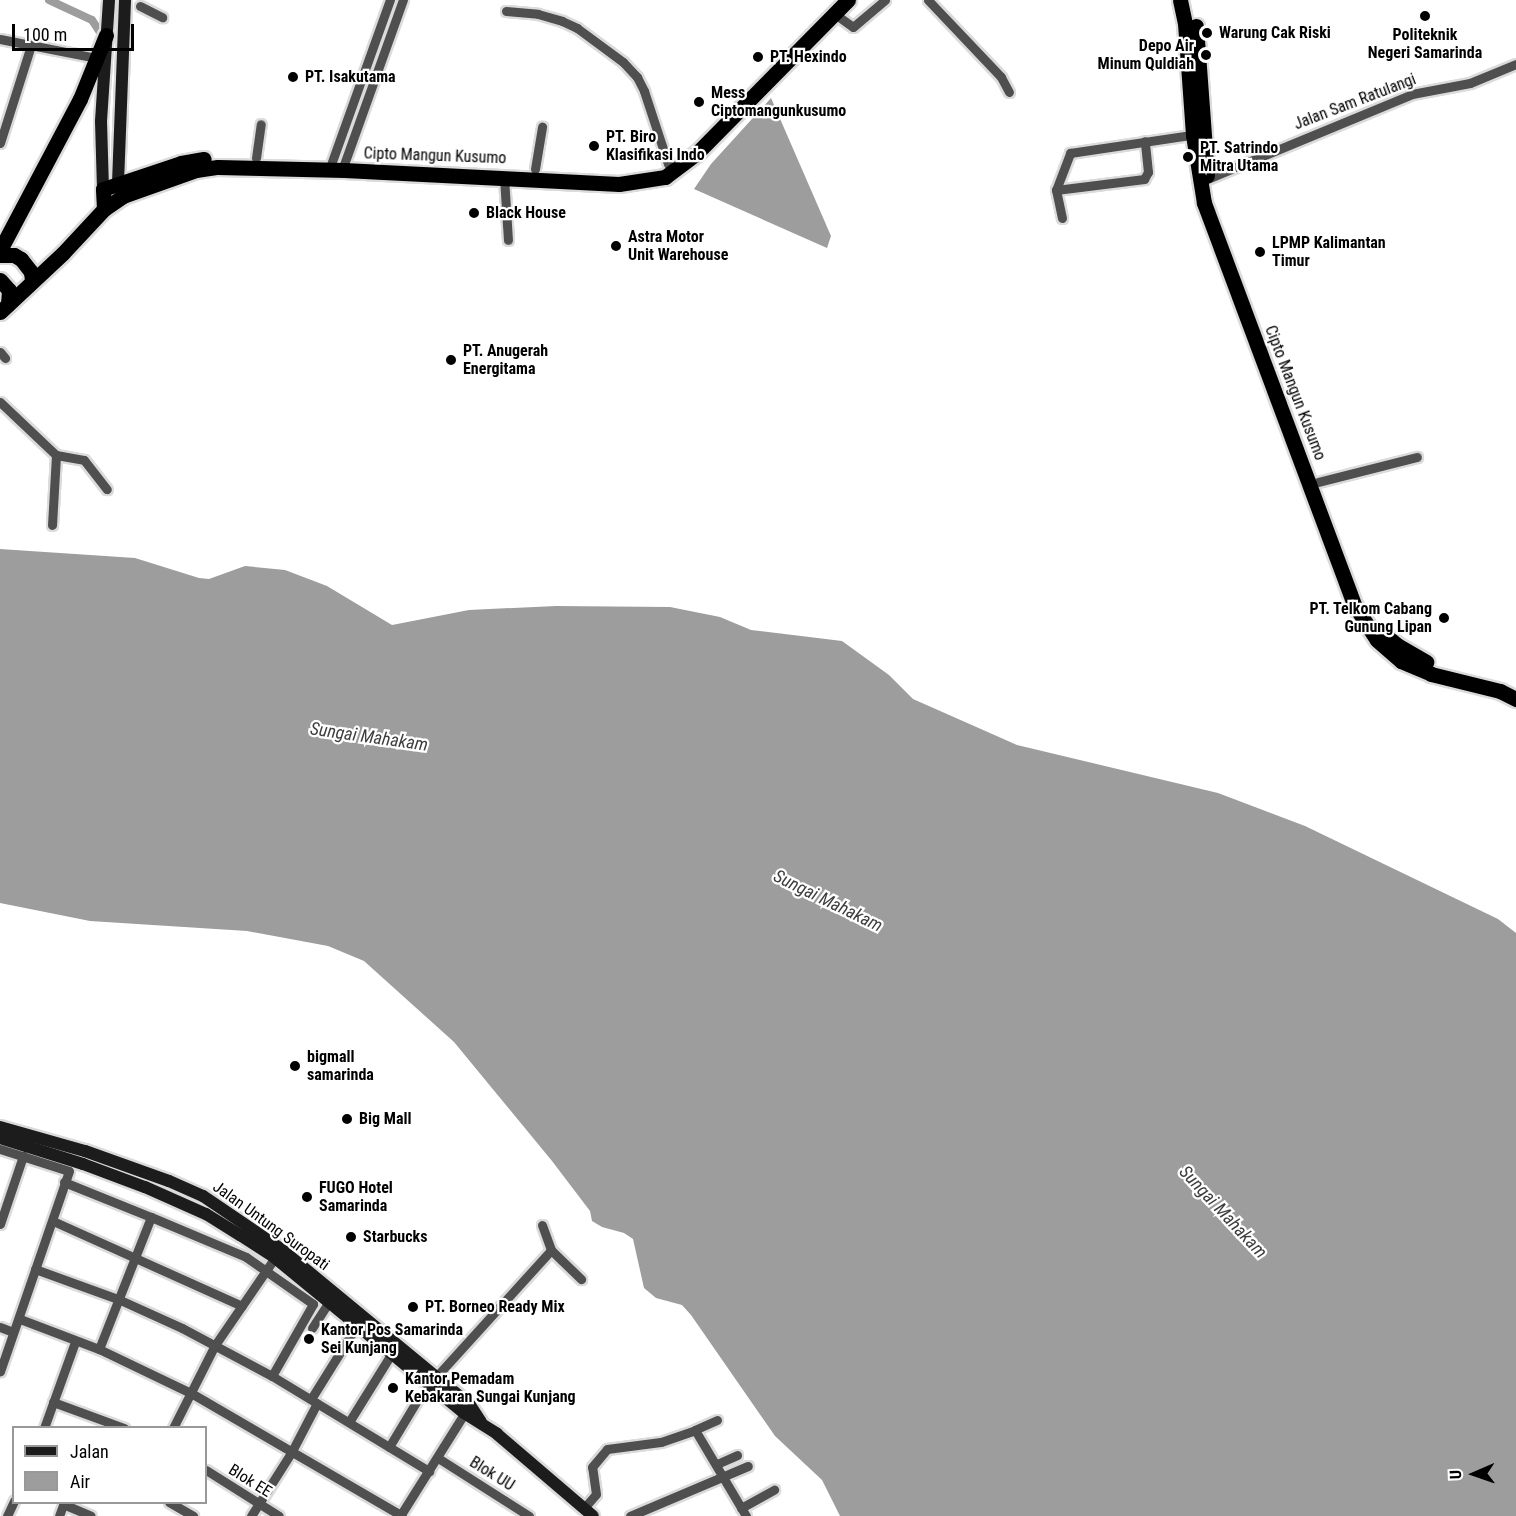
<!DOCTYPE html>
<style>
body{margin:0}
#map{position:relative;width:1516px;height:1516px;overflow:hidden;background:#fff;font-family:"Roboto Condensed",sans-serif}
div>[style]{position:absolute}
.water>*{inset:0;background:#9d9d9d}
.canal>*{height:8px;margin:-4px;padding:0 4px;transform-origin:4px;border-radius:4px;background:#9d9d9d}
.roads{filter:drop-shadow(2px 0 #dbdbdb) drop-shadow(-2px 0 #dbdbdb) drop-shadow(0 2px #dbdbdb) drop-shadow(0 -2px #dbdbdb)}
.minor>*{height:9px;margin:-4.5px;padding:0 4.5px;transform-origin:4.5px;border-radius:4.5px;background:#4f4f4f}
.secondary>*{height:12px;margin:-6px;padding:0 6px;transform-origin:6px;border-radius:6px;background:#1c1c1c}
.trunk>*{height:15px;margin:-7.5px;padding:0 7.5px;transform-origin:7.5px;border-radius:7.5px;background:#000}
.dots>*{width:16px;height:16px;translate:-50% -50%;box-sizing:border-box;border:3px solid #fff;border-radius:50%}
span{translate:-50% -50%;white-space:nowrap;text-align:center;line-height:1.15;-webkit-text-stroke:4.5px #fff;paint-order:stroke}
.poi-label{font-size:16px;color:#000;font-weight:700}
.left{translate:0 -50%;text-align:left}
.right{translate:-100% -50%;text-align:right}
.street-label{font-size:16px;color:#000}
.water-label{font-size:18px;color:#3e3e3e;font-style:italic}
.legend{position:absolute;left:12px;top:1426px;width:195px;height:78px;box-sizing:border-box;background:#fff;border:2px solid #999;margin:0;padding:8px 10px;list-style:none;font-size:18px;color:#000}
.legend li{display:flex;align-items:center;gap:12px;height:30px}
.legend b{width:30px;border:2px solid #999}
.north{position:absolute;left:1444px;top:1444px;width:60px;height:60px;-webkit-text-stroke:4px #fff;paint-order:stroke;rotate:268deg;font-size:16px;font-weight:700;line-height:24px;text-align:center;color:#000}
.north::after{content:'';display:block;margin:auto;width:21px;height:27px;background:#000;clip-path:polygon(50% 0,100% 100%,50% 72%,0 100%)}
.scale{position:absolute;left:12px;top:24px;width:122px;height:27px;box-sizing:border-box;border:3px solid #000;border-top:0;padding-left:8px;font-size:18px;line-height:21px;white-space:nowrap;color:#000;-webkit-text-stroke:4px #fff;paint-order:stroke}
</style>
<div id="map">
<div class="water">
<i style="clip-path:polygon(771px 98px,831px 236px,827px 248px,694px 189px,711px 164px)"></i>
<i style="clip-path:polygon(0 549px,135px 558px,199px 578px,209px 579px,245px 566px,285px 570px,327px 586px,392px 625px,469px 610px,556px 606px,670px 607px,720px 617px,751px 630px,842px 641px,889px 675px,913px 699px,1017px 745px,1218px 793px,1305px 826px,1498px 919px,1516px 933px,1516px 1516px,840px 1516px,822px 1480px,775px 1436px,691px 1315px,682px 1305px,656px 1298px,644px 1288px,633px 1239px,624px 1233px,602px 1227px,592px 1221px,590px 1211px,552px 1161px,454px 1042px,364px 961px,328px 946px,247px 931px,90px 921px,0 903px)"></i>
</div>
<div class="canal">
<i style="left:49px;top:0;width:47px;rotate:24.9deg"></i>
<i style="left:92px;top:20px;width:20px;rotate:57deg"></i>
</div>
<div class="roads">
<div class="minor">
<i style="left:928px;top:0;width:106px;rotate:46.5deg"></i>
<i style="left:1001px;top:77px;width:17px;rotate:62deg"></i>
<i style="left:140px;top:6px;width:25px;rotate:27deg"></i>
<i style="left:506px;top:11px;width:32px;rotate:5deg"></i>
<i style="left:538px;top:14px;width:25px;rotate:16deg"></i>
<i style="left:562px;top:21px;width:17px;rotate:25deg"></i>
<i style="left:577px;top:28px;width:57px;rotate:36.5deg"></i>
<i style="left:623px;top:62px;width:21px;rotate:47deg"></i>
<i style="left:637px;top:77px;width:16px;rotate:63deg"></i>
<i style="left:644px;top:91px;width:77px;rotate:71.8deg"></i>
<i style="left:835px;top:14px;width:22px;rotate:36deg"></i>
<i style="left:853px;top:27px;width:42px;rotate:-40.2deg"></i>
<i style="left:0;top:39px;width:99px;rotate:11.1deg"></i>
<i style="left:0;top:143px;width:103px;rotate:-72.4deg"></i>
<i style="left:256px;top:158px;width:34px;rotate:-82deg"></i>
<i style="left:535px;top:169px;width:43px;rotate:-80.5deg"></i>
<i style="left:329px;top:170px;width:181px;rotate:-70.3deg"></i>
<i style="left:342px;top:170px;width:181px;rotate:-70.3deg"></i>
<i style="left:504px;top:177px;width:63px;rotate:86.4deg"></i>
<i style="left:1207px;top:179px;width:222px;rotate:-22.5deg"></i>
<i style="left:1412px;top:94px;width:59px;rotate:-10.7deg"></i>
<i style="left:1470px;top:83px;width:50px;rotate:-22.4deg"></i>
<i style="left:1056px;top:190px;width:89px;rotate:-7.1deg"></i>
<i style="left:1144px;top:179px;width:8px;rotate:-60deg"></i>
<i style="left:1148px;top:172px;width:31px;rotate:-96deg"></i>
<i style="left:1062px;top:218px;width:29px;rotate:-102deg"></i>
<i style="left:1056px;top:190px;width:40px;rotate:-69deg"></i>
<i style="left:1070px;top:153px;width:128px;rotate:-8.5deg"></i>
<i style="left:0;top:352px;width:8px;rotate:50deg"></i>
<i style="left:0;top:402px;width:77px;rotate:43.4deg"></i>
<i style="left:1318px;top:482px;width:102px;rotate:-14.2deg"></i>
<i style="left:52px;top:525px;width:70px;rotate:-86.7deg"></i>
<i style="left:56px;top:455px;width:28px;rotate:10deg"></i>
<i style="left:84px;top:460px;width:37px;rotate:52deg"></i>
<i style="left:0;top:1149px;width:72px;rotate:17.7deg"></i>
<i style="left:69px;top:1171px;width:212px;rotate:109deg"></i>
<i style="left:64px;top:1182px;width:94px;rotate:21.9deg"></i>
<i style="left:53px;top:1221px;width:207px;rotate:24.2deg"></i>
<i style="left:0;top:1224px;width:72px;rotate:-71.3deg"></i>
<i style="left:542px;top:1225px;width:27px;rotate:70deg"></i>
<i style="left:551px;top:1250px;width:42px;rotate:44deg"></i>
<i style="left:35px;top:1269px;width:88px;rotate:19.9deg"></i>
<i style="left:118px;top:1299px;width:70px;rotate:24.4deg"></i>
<i style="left:182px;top:1328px;width:102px;rotate:28.1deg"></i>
<i style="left:272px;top:1376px;width:184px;rotate:31.2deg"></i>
<i style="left:20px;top:1319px;width:85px;rotate:20.8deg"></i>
<i style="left:99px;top:1349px;width:102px;rotate:25.6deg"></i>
<i style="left:191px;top:1393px;width:244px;rotate:30.2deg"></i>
<i style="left:0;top:1327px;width:14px;rotate:21deg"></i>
<i style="left:312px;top:1328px;width:31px;rotate:-57deg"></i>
<i style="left:99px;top:1349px;width:142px;rotate:-68.5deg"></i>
<i style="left:151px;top:1217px;width:103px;rotate:22.8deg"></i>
<i style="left:246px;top:1257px;width:82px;rotate:35deg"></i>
<i style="left:313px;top:1304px;width:83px;rotate:119.7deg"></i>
<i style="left:436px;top:1377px;width:171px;rotate:-47.8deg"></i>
<i style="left:311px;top:1399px;width:87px;rotate:-58.1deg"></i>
<i style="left:53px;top:1402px;width:76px;rotate:20.1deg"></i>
<i style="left:717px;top:1420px;width:24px;rotate:156deg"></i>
<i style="left:695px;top:1430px;width:100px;rotate:59.3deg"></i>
<i style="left:349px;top:1422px;width:81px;rotate:-58.1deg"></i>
<i style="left:44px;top:1428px;width:91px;rotate:-70.2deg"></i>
<i style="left:173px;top:1428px;width:93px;rotate:-63.2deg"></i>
<i style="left:215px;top:1345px;width:112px;rotate:-55.6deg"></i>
<i style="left:389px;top:1447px;width:56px;rotate:-58.9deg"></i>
<i style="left:438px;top:1458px;width:108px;rotate:32.5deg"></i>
<i style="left:717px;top:1464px;width:22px;rotate:-24deg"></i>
<i style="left:206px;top:1470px;width:86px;rotate:32.2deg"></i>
<i style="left:169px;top:1502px;width:28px;rotate:30deg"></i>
<i style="left:63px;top:1504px;width:30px;rotate:23deg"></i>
<i style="left:584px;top:1508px;width:18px;rotate:-49deg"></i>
<i style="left:596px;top:1494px;width:27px;rotate:-98deg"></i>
<i style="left:592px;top:1467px;width:23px;rotate:-50deg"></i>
<i style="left:607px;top:1449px;width:54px;rotate:-7.4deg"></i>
<i style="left:661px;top:1442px;width:36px;rotate:-19deg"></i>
<i style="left:741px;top:1508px;width:38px;rotate:-29deg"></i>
<i style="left:7px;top:1516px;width:17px;rotate:-65deg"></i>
<i style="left:59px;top:1516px;width:15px;rotate:-70deg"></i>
<i style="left:251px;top:1516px;width:75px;rotate:-57.6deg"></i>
<i style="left:291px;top:1453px;width:56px;rotate:-62.5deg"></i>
<i style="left:400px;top:1516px;width:126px;rotate:-57.9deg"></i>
<i style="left:630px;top:1516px;width:128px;rotate:-23deg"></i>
</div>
<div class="secondary">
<i style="left:118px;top:183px;width:183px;rotate:-87.8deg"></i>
<i style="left:103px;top:189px;width:68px;rotate:-91.7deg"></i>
<i style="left:101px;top:121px;width:121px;rotate:-86.2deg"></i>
<i style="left:0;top:1127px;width:88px;rotate:15.8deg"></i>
<i style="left:85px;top:1151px;width:89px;rotate:19.7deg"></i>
<i style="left:169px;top:1181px;width:37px;rotate:24deg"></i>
<i style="left:203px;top:1196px;width:94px;rotate:34.2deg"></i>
<i style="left:281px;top:1249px;width:245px;rotate:39.5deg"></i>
<i style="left:470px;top:1405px;width:20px;rotate:57deg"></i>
<i style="left:0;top:1138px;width:87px;rotate:17.4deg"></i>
<i style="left:83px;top:1164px;width:66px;rotate:20.4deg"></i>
<i style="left:145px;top:1187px;width:67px;rotate:23.9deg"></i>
<i style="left:206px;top:1214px;width:40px;rotate:32deg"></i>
<i style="left:240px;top:1235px;width:40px;rotate:32.9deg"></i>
<i style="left:274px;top:1257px;width:246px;rotate:39.4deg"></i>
<i style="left:464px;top:1413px;width:39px;rotate:32deg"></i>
<i style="left:497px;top:1434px;width:126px;rotate:40.5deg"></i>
</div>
<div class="trunk">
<i style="left:1180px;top:0;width:24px;rotate:78deg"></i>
<i style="left:1185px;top:23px;width:112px;rotate:85.9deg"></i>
<i style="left:1193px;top:135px;width:69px;rotate:80.8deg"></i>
<i style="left:1204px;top:203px;width:430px;rotate:69.5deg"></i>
<i style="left:1355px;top:606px;width:40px;rotate:57.1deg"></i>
<i style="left:1377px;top:640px;width:32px;rotate:41deg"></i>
<i style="left:1401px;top:661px;width:33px;rotate:23deg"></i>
<i style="left:1431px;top:674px;width:71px;rotate:13.8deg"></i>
<i style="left:1500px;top:691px;width:18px;rotate:27deg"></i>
<i style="left:1196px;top:26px;width:150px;rotate:85.8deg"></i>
<i style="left:104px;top:209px;width:20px;rotate:-93deg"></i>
<i style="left:103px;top:189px;width:82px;rotate:-18.4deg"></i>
<i style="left:181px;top:163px;width:23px;rotate:-10deg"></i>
<i style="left:0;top:250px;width:171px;rotate:-62.1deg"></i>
<i style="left:80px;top:99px;width:69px;rotate:-67.9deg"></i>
<i style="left:0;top:255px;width:14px"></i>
<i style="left:14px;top:255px;width:8px;rotate:30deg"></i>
<i style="left:21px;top:259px;width:16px;rotate:52deg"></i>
<i style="left:31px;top:272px;width:8px;rotate:83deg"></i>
<i style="left:0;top:280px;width:13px;rotate:48deg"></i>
<i style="left:9px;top:290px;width:14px;rotate:94deg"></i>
<i style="left:0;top:312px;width:86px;rotate:-43.1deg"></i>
<i style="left:63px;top:253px;width:60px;rotate:-47deg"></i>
<i style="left:104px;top:209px;width:23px;rotate:-34deg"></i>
<i style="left:123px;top:196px;width:77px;rotate:-19.6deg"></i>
<i style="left:196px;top:170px;width:22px;rotate:-8deg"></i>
<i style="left:218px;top:167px;width:126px;rotate:1.4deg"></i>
<i style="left:344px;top:170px;width:275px;rotate:2.9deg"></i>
<i style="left:619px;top:184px;width:47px;rotate:-8.7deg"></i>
<i style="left:665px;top:177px;width:40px;rotate:-37deg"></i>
<i style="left:697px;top:153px;width:215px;rotate:-45.4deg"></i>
<i style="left:1384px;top:634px;width:17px;rotate:40deg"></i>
<i style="left:1397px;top:645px;width:34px;rotate:30deg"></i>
</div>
</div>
<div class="dots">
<i style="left:1425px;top:16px;background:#000"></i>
<i style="left:1207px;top:33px;background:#000"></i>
<i style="left:1206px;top:55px;background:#000"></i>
<i style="left:758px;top:57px;background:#000"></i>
<i style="left:293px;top:77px;background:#000"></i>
<i style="left:699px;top:102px;background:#000"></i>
<i style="left:594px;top:146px;background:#000"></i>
<i style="left:1188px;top:157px;background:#000"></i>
<i style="left:474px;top:213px;background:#000"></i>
<i style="left:616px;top:246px;background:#000"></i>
<i style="left:1260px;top:252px;background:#000"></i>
<i style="left:451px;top:360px;background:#000"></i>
<i style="left:1444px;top:618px;background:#000"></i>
<i style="left:295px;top:1066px;background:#000"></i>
<i style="left:347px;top:1119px;background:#000"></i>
<i style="left:307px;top:1197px;background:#000"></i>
<i style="left:351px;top:1237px;background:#000"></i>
<i style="left:413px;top:1307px;background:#000"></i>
<i style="left:309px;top:1339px;background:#000"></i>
<i style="left:393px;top:1388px;background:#000"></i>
</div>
<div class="poi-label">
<span class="left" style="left:1219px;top:33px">Warung Cak Riski</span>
<span style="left:1425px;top:44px">Politeknik<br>Negeri Samarinda</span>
<span class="right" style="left:1194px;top:55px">Depo Air<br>Minum Quldiah</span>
<span class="left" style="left:770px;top:57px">PT. Hexindo</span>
<span class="left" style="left:305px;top:77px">PT. Isakutama</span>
<span class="left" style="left:711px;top:102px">Mess<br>Ciptomangunkusumo</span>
<span class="left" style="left:606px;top:146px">PT. Biro<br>Klasifikasi Indo</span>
<span class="left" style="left:1200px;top:157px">PT. Satrindo<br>Mitra Utama</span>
<span class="left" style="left:486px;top:213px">Black House</span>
<span class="left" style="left:628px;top:246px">Astra Motor<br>Unit Warehouse</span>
<span class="left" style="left:1272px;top:252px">LPMP Kalimantan<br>Timur</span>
<span class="left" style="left:463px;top:360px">PT. Anugerah<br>Energitama</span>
<span class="right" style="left:1432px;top:618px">PT. Telkom Cabang<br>Gunung Lipan</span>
<span class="left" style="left:307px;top:1066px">bigmall<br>samarinda</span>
<span class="left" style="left:359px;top:1119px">Big Mall</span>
<span class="left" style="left:319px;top:1197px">FUGO Hotel<br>Samarinda</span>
<span class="left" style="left:363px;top:1237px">Starbucks</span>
<span class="left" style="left:425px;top:1307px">PT. Borneo Ready Mix</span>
<span class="left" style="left:321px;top:1339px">Kantor Pos Samarinda<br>Sei Kunjang</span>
<span class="left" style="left:405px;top:1388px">Kantor Pemadam<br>Kebakaran Sungai Kunjang</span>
</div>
<div class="street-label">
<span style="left:1355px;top:102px;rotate:-21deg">Jalan Sam Ratulangi</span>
<span style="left:435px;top:156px;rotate:2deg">Cipto Mangun Kusumo</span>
<span style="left:1295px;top:393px;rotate:69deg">Cipto Mangun Kusumo</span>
<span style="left:271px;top:1226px;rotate:36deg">Jalan Untung Suropati</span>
<span style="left:492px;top:1474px;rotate:32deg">Blok UU</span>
<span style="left:250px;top:1481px;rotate:32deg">Blok EE</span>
</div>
<div class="water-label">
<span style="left:369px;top:737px;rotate:8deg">Sungai Mahakam</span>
<span style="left:828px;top:901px;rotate:26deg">Sungai Mahakam</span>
<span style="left:1223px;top:1212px;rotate:47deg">Sungai Mahakam</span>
</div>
<ul class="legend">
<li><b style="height:8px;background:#1c1c1c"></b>Jalan</li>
<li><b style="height:16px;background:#9d9d9d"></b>Air</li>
</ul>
<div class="north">U</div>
<div class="scale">100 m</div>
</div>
